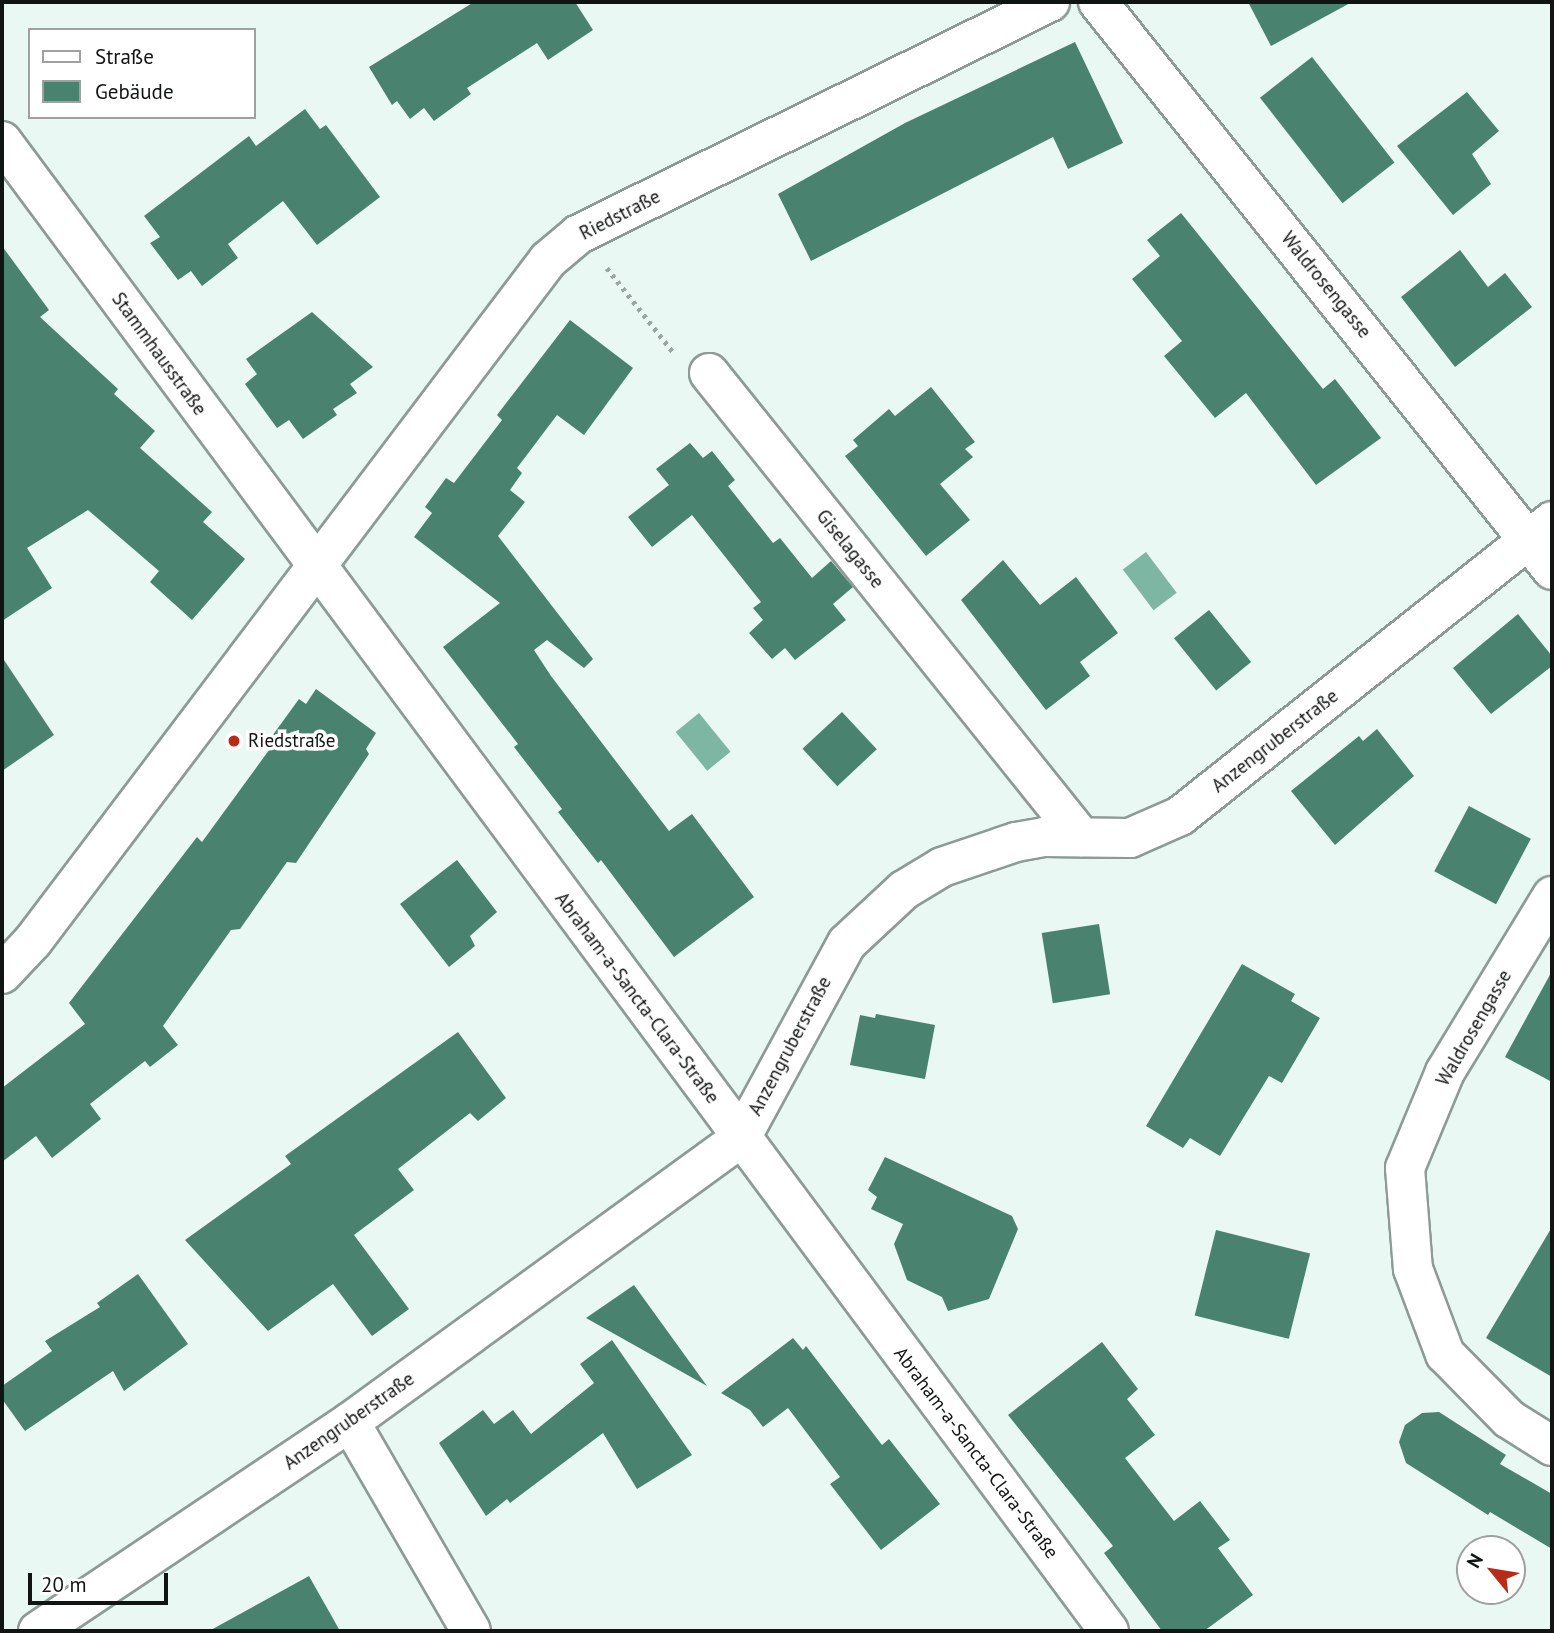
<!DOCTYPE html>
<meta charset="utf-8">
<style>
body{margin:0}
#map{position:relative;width:1554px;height:1633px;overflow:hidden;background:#e9f8f3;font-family:"PT Sans",sans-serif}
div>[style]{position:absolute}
.water>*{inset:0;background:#7db6a3;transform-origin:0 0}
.building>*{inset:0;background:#4a8270;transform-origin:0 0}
.path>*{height:4.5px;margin-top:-2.25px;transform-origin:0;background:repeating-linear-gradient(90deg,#9aa5a1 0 3.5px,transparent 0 8.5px)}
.roads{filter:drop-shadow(2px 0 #8d9b96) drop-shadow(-2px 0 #8d9b96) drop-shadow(0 2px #8d9b96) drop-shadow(0 -2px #8d9b96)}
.minor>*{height:38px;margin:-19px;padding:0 19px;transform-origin:19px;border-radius:19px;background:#fff}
.tertiary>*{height:38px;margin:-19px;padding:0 19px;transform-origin:19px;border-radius:19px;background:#fff}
.dots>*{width:19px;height:19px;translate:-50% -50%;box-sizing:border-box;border:4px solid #fff;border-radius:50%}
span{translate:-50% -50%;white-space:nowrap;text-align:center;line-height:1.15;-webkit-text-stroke:7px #fff;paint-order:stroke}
.street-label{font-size:19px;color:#101513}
.poi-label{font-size:19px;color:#101513}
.left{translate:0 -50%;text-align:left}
.frame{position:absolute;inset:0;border:4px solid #101513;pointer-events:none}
.legend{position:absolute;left:28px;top:28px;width:228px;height:91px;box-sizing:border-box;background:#fff;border:2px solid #9fa1a1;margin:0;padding:9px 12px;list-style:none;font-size:21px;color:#101513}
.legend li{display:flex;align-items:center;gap:14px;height:35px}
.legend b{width:35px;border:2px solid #9fa1a1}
.north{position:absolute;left:1456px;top:1535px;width:70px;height:70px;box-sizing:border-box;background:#fff;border:2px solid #9fa1a1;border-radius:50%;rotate:300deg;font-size:19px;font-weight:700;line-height:28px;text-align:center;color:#101513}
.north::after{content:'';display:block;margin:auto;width:24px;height:32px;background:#b82b16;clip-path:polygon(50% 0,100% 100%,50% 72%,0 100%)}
.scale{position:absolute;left:28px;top:1573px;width:140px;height:32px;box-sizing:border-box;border:4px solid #101513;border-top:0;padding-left:9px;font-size:21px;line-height:24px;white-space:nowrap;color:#101513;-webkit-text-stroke:5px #fff;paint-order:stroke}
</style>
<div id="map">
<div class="water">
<i style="left:1146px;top:552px;width:51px;height:29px;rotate:53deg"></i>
<i style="left:699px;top:713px;width:50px;height:30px;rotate:51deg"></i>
</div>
<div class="building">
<i style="clip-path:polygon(474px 2px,575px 2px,593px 30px,548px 60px,537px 43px,467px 88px,471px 94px,434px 121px,424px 108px,410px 119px,397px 101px,392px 105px,369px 67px)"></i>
<i style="clip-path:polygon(1248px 2px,1352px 2px,1271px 46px)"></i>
<i style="clip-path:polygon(1075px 42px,1123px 143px,1068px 169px,1053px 137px,811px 261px,778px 194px,905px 123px)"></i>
<i style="left:1312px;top:57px;width:134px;height:66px;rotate:52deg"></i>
<i style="clip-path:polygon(1467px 92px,1499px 131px,1472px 154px,1491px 184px,1453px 215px,1397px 146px)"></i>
<i style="clip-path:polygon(305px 109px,320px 129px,326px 125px,380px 197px,317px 245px,283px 201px,228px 244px,238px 258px,202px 286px,191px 271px,178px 280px,150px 243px,160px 237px,144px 216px,249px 136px,256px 146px)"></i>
<i style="clip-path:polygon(1181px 213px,1323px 389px,1335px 379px,1381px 438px,1316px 485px,1246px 393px,1215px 418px,1164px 356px,1182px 341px,1132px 279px,1160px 256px,1147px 240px)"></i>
<i style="clip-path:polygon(2px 246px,49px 310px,40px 317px,118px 389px,114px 394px,155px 431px,140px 448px,212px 512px,203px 522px,245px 559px,192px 620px,150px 582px,159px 571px,88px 510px,27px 548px,52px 588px,2px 621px)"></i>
<i style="clip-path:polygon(1460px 250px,1488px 287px,1505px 273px,1532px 307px,1455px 367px,1401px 297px)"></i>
<i style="clip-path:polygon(312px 312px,373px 367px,350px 384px,357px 393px,333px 409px,337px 415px,303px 439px,289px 420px,277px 428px,245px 384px,257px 374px,246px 359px)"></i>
<i style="clip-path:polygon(570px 320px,633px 368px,584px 435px,557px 415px,517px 468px,522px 473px,510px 490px,525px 502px,498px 536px,593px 659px,584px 668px,547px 640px,534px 650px,551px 676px,669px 831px,692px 814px,754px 897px,674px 957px,601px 860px,598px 863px,558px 812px,562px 809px,514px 747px,518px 744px,443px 647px,500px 603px,414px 537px,432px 513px,425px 507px,446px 478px,454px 483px,502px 420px,497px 415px)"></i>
<i style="clip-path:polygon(931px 387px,975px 442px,965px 449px,973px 457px,940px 484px,970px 520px,926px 556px,845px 456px,858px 446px,853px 440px,889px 409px,895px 416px)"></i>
<i style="clip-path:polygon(690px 443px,703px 458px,712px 451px,735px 480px,728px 486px,773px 543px,780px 538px,812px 578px,831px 561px,853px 587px,833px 604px,846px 620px,795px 660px,785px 648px,772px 659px,749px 633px,763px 620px,753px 608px,761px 602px,692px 515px,652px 547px,628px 517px,669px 485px,656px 469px)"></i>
<i style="clip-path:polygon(1003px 560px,1040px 605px,1076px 577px,1118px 633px,1080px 662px,1090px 676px,1046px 710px,961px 600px)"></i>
<i style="left:1209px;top:610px;width:67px;height:45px;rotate:51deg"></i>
<i style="clip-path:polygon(1518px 614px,1552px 656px,1552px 666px,1491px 714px,1453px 668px)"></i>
<i style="clip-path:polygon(2px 657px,54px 735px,2px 771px)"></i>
<i style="clip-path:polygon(316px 689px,376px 733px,366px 749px,369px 754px,296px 863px,287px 862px,240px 929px,231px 930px,163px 1026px,178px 1045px,150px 1067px,145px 1061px,90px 1104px,101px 1119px,52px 1158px,36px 1136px,2px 1162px,2px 1088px,85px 1024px,69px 1003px,197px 837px,202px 842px,272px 746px,267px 743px,299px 699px,306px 704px)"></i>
<i style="left:842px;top:712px;width:51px;height:54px;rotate:47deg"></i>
<i style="clip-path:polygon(1377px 729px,1414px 776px,1335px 845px,1291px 791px,1359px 736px,1363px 741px)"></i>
<i style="left:1469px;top:806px;width:70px;height:74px;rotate:28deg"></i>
<i style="clip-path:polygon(457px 860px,497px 912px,470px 936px,475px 946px,449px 967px,400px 904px)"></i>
<i style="left:1099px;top:924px;width:71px;height:58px;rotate:81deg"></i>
<i style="clip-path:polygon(1242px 964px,1295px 994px,1291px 1001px,1320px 1018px,1282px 1083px,1269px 1076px,1220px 1156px,1190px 1138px,1183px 1148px,1146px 1126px)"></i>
<i style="clip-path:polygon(1552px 971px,1552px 1082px,1505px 1057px)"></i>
<i style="clip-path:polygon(876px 1014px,935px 1025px,925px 1079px,850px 1065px,860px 1015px,875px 1018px)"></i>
<i style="clip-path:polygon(458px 1032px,506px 1098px,478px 1121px,470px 1113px,398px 1169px,414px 1190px,354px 1235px,409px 1309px,372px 1336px,333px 1284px,268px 1331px,185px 1240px,291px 1164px,285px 1156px)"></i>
<i style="clip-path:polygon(885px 1157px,1012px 1216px,1018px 1229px,989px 1299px,948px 1311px,942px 1297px,907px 1280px,894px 1244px,903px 1224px,871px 1209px,877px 1197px,868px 1190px)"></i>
<i style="clip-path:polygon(1552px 1227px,1552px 1377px,1486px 1338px)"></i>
<i style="left:1216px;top:1230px;width:97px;height:88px;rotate:14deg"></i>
<i style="clip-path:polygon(138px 1274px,188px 1344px,124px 1391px,113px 1371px,25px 1431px,2px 1399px,2px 1386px,52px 1351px,45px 1341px,100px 1307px,97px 1303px)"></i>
<i style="clip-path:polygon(634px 1285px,707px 1386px,586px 1318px)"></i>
<i style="clip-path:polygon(793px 1338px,803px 1350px,806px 1346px,882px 1445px,889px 1439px,940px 1504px,881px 1550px,830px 1484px,840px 1477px,788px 1408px,763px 1427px,750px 1410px,721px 1393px)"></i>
<i style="clip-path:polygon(612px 1340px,692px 1455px,637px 1489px,603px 1433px,510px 1503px,507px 1499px,486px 1516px,439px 1443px,483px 1410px,494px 1424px,513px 1410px,531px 1434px,594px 1383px,580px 1364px)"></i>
<i style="clip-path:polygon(1102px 1342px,1138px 1389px,1127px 1399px,1155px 1435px,1125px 1458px,1174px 1521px,1200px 1501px,1230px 1540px,1218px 1548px,1253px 1595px,1204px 1631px,1162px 1631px,1104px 1553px,1113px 1546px,1008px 1415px)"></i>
<i style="clip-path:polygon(1439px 1412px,1506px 1455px,1500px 1464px,1552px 1494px,1552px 1549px,1490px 1512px,1488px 1515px,1406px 1463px,1399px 1442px,1405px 1425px,1422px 1413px)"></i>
<i style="clip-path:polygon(309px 1576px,340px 1631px,209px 1631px)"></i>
</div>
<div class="path">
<i style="left:607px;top:268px;width:107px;rotate:51.8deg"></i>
</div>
<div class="roads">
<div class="minor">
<i style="left:1098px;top:2px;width:727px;rotate:51.36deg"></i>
<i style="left:2px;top:141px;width:1856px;rotate:53.39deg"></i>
<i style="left:709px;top:373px;width:595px;rotate:51.28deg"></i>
<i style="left:1552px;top:896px;width:206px;rotate:121.3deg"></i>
<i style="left:1445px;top:1072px;width:104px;rotate:112.6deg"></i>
<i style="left:1405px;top:1168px;width:101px;rotate:85.5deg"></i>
<i style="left:1413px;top:1269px;width:91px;rotate:69.4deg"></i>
<i style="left:1445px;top:1354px;width:91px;rotate:45.4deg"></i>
<i style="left:1509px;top:1419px;width:51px;rotate:32.1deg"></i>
<i style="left:350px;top:1422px;width:241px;rotate:59.9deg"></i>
<i style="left:38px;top:1631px;width:376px;rotate:-33.8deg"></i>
<i style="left:350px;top:1422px;width:483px;rotate:-36deg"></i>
<i style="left:741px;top:1138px;width:222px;rotate:-61.5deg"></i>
<i style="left:847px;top:943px;width:78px;rotate:-42.9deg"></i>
<i style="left:904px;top:890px;width:44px;rotate:-31.2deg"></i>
<i style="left:942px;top:867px;width:78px;rotate:-18.7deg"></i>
<i style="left:1016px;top:842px;width:28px;rotate:-10deg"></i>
<i style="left:1044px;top:837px;width:86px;rotate:0.7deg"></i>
<i style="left:1130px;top:838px;width:55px;rotate:-23.7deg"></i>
<i style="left:1180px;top:816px;width:475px;rotate:-38.4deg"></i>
</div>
<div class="tertiary">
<i style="left:2px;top:974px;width:45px;rotate:-46.8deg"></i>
<i style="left:33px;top:941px;width:854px;rotate:-52.9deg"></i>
<i style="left:548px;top:260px;width:40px;rotate:-40deg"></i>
<i style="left:579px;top:234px;width:525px;rotate:-26.22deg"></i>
</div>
</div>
<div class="dots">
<i style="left:234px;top:741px;background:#b82b16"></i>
</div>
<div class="street-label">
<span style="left:620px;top:215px;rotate:-27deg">Riedstraße</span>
<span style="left:1326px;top:285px;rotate:51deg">Waldrosengasse</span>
<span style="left:159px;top:354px;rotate:54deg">Stammhausstraße</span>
<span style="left:850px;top:549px;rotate:51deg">Giselagasse</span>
<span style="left:1275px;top:741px;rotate:-38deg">Anzengruberstraße</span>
<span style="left:637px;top:998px;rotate:53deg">Abraham-a-Sancta-Clara-Straße</span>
<span style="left:1474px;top:1028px;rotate:-60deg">Waldrosengasse</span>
<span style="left:790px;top:1046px;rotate:-62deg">Anzengruberstraße</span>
<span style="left:349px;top:1421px;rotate:-35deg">Anzengruberstraße</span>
<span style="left:976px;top:1453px;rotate:53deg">Abraham-a-Sancta-Clara-Straße</span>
</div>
<div class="poi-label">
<span class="left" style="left:248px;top:741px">Riedstraße</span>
</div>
<div class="frame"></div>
<ul class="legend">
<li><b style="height:9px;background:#fff"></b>Straße</li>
<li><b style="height:19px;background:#4a8270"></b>Gebäude</li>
</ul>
<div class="north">N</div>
<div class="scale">20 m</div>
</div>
